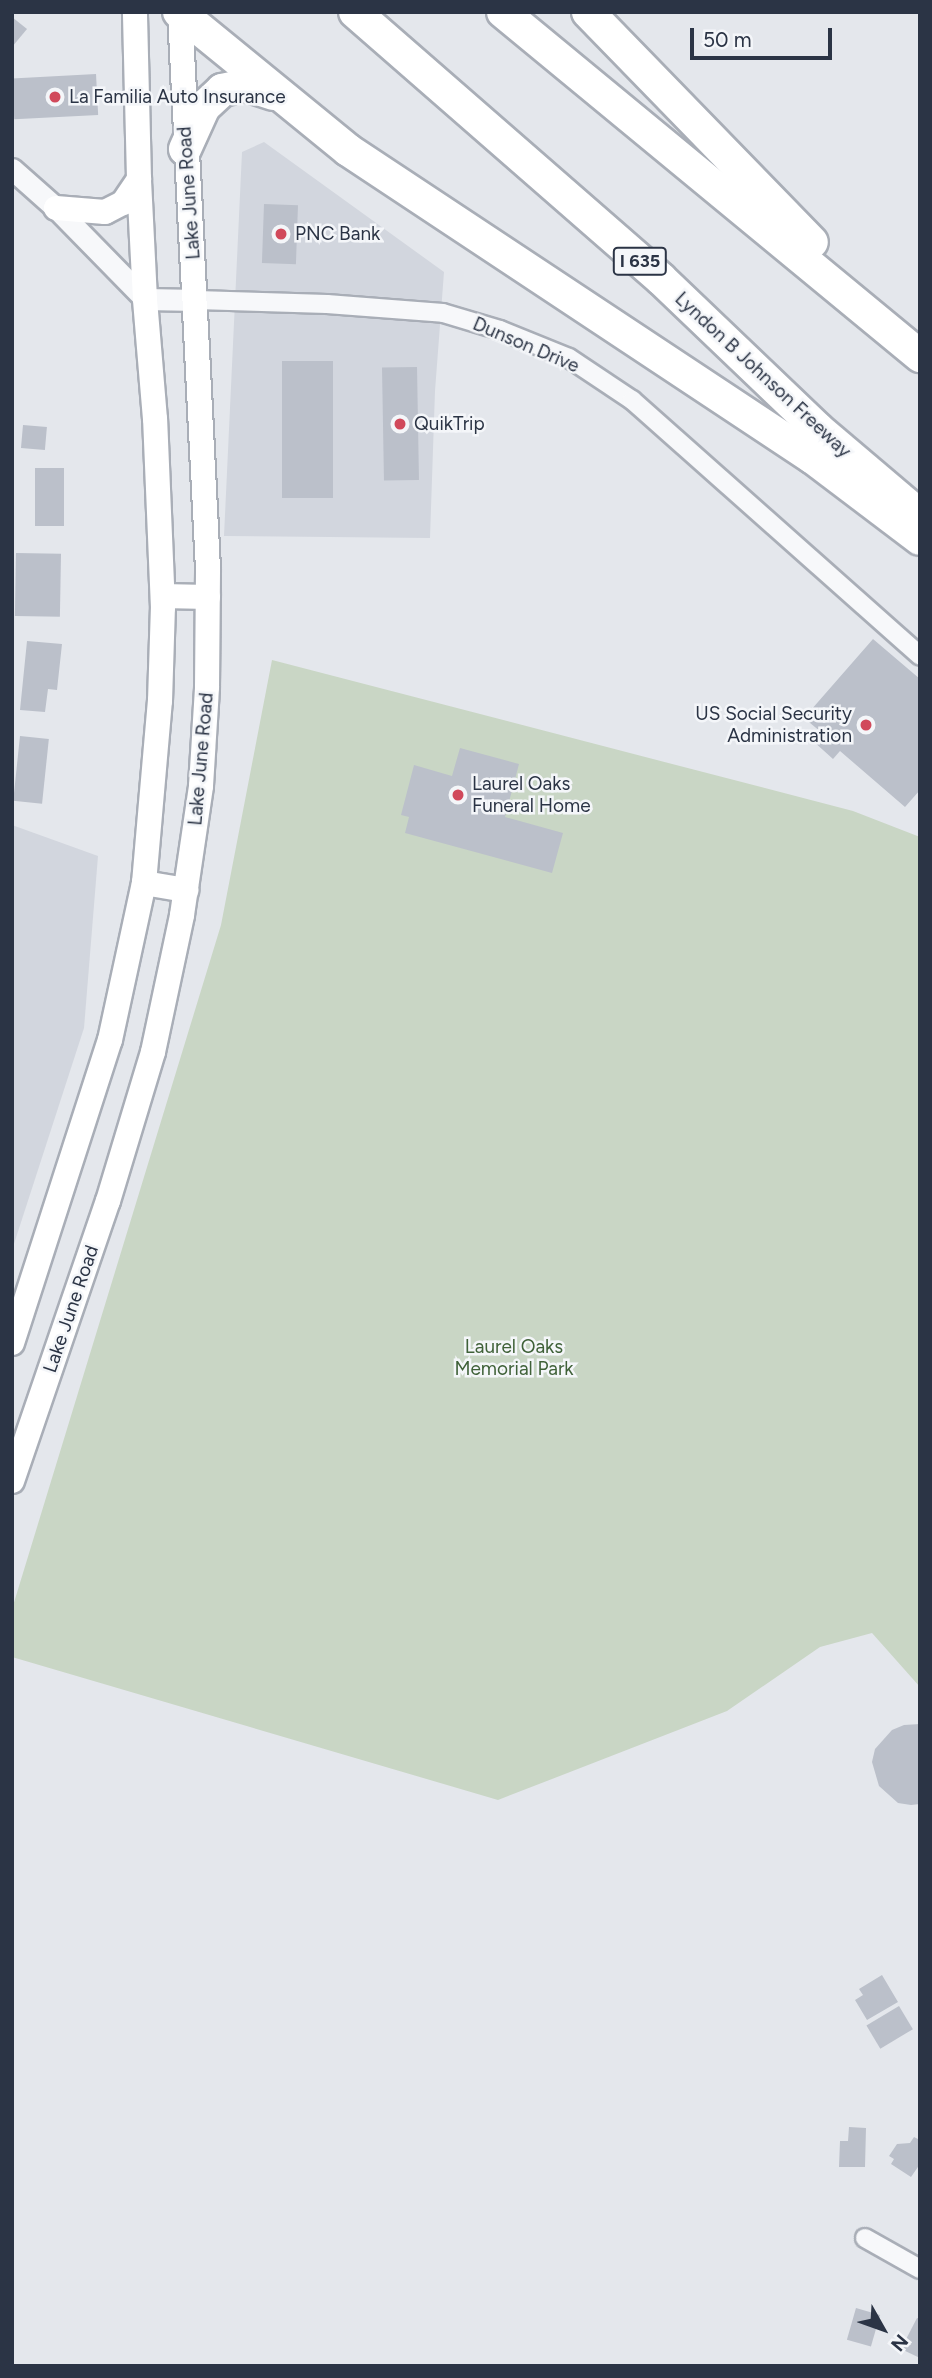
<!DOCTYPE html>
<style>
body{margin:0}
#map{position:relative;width:932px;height:2378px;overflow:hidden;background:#e4e7ec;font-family:Figtree,sans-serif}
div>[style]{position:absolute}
.built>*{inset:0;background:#d2d6de}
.green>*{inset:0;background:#c9d6c5}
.building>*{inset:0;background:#bbc0ca;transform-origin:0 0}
.roads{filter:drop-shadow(2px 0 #a9aeb7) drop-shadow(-2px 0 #a9aeb7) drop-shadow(0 2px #a9aeb7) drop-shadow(0 -2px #a9aeb7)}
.minor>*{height:18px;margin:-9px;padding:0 9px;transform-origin:9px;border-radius:9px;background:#f7f8fa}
.tertiary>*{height:21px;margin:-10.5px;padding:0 10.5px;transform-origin:10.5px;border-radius:10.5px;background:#f7f8fa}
.secondary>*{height:24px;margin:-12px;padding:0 12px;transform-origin:12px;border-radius:12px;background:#fff}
.motorway>*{height:32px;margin:-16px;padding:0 16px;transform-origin:16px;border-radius:16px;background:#fff}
.dots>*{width:19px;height:19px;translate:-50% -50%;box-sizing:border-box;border:4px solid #f4f6f9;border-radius:50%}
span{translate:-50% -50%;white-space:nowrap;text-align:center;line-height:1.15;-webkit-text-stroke:5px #f4f6f9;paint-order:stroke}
.shield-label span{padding:2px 5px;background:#f4f6f9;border:2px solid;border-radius:5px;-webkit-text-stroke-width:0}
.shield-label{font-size:18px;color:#2b3445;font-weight:700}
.poi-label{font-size:19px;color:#2b3445}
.left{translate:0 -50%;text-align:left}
.right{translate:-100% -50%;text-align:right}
.street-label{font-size:19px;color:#2b3445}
.park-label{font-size:19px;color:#3f6138}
.frame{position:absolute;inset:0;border:14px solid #2b3445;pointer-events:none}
.north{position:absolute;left:848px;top:2294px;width:70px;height:70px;-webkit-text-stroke:5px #f4f6f9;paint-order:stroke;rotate:130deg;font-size:19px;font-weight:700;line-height:28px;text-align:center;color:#2b3445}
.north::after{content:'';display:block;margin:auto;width:24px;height:32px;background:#2b3445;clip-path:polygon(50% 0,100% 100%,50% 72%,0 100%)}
.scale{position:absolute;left:690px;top:28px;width:142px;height:32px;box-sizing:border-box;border:4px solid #2b3445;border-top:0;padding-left:9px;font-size:21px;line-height:24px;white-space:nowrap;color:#2b3445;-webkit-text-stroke:5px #f4f6f9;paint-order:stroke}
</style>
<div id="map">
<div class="built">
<i style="clip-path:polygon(264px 142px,444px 272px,435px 391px,430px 538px,224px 536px,242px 152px)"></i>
<i style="clip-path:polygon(12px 825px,98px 856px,84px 1028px,12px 1250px)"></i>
</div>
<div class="green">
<i style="clip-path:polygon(272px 660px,853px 811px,920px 837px,920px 1687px,872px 1633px,820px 1647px,727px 1711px,498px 1800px,12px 1657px,12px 1609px,221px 925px)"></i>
</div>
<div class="building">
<i style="clip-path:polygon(12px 17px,27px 29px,12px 47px)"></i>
<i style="left:96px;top:74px;width:41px;height:84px;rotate:87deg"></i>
<i style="left:264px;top:204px;width:34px;height:59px;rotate:2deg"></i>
<i style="left:282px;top:361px;width:51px;height:137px"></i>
<i style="left:417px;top:367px;width:113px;height:35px;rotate:89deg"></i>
<i style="left:23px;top:425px;width:24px;height:23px;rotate:5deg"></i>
<i style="left:35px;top:468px;width:29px;height:58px"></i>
<i style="left:16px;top:553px;width:45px;height:63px;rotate:1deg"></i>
<i style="clip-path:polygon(873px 639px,920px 679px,920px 790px,905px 807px,840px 751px,833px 759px,813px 741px,821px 732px,804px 718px)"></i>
<i style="clip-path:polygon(27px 641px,62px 644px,57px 690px,48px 689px,45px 712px,20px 710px)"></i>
<i style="left:20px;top:736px;width:29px;height:65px;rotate:6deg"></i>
<i style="clip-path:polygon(460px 748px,519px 764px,505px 817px,563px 833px,552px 873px,405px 833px,409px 817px,401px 815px,414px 765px,452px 776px)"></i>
<i style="clip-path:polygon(920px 1724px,920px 1804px,911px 1805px,898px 1803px,879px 1786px,872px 1762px,875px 1749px,892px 1730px,904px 1725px)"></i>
<i style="clip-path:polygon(882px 1975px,898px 2002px,867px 2020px,855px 2000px,863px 1995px,859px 1989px)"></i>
<i style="left:899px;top:2006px;width:27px;height:38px;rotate:59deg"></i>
<i style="clip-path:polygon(849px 2127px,866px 2128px,865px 2167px,839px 2167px,840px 2141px,848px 2141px)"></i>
<i style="clip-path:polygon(914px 2137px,920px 2140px,920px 2164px,911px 2177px,891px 2164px,894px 2159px,889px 2156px,897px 2144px,910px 2143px)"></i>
<i style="left:856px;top:2308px;width:25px;height:33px;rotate:16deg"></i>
<i style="clip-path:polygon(917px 2318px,920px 2319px,920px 2358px,901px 2349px)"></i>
</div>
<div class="roads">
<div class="minor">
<i style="left:197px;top:300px;width:130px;rotate:1.8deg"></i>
<i style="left:327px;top:304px;width:116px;rotate:4.4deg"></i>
<i style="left:443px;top:313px;width:59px;rotate:16.6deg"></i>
<i style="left:500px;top:330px;width:74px;rotate:22.1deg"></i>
<i style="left:569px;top:358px;width:76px;rotate:33.7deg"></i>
<i style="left:632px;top:400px;width:385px;rotate:41.6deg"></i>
<i style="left:865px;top:2238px;width:63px;rotate:29.4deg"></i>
</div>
<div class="tertiary">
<i style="left:12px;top:169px;width:59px;rotate:41.6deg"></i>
<i style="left:56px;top:208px;width:127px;rotate:45.6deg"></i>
<i style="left:145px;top:299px;width:52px;rotate:1.1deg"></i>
</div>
<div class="secondary">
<i style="left:56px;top:208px;width:49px;rotate:4.7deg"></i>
<i style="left:105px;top:212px;width:20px;rotate:-27deg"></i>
<i style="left:123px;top:203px;width:29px;rotate:-56deg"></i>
<i style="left:163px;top:596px;width:45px;rotate:1.3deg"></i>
<i style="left:144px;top:883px;width:43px;rotate:9.5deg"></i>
<i style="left:12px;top:1343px;width:318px;rotate:-72.1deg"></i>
<i style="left:110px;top:1040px;width:161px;rotate:-77.8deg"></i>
<i style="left:144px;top:883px;width:183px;rotate:-85deg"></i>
<i style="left:160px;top:701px;width:93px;rotate:-88.2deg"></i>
<i style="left:163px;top:608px;width:189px;rotate:-92.4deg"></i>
<i style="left:155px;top:419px;width:120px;rotate:-94.8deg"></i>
<i style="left:145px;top:299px;width:120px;rotate:-92.9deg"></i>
<i style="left:139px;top:179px;width:167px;rotate:-91.4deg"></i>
<i style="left:12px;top:1481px;width:296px;rotate:-71.1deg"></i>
<i style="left:108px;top:1201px;width:156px;rotate:-73.2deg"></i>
<i style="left:153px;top:1052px;width:140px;rotate:-78deg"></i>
<i style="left:182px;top:915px;width:130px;rotate:-81.6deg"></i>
<i style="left:201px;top:786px;width:99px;rotate:-86.5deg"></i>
<i style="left:207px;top:687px;width:118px;rotate:-89.5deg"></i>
<i style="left:208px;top:569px;width:558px;rotate:-92.88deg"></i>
</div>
<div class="motorway">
<i style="left:179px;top:12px;width:218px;rotate:39.2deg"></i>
<i style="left:348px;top:150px;width:558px;rotate:33.52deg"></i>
<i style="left:813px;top:458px;width:134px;rotate:37.1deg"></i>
<i style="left:355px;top:12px;width:406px;rotate:41.1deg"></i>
<i style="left:661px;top:279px;width:217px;rotate:43.7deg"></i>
<i style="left:818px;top:429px;width:121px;rotate:40.3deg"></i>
<i style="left:503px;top:12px;width:541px;rotate:39.52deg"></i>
<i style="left:588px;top:12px;width:321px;rotate:45.8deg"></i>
<i style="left:185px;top:149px;width:46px;rotate:-65.7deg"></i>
<i style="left:204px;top:107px;width:25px;rotate:-43deg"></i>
<i style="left:222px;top:90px;width:25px;rotate:-12deg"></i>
<i style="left:246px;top:85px;width:29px;rotate:18deg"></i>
</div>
</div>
<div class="dots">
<i style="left:55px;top:97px;background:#d1495b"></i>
<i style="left:281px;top:234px;background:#d1495b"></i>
<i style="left:400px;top:424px;background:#d1495b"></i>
<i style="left:866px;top:725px;background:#d1495b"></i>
<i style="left:458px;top:795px;background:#d1495b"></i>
</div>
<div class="shield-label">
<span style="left:640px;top:261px">I 635</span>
</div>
<div class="poi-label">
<span class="left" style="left:69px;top:97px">La Familia Auto Insurance</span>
<span class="left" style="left:295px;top:234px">PNC Bank</span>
<span class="left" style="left:414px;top:424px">QuikTrip</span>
<span class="right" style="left:852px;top:725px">US Social Security<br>Administration</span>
<span class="left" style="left:472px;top:795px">Laurel Oaks<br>Funeral Home</span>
</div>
<div class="street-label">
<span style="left:189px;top:193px;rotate:-94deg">Lake June Road</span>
<span style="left:526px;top:345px;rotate:23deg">Dunson Drive</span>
<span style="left:763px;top:375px;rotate:43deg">Lyndon B Johnson Freeway</span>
<span style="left:201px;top:759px;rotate:-85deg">Lake June Road</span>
<span style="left:71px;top:1309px;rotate:-71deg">Lake June Road</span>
</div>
<div class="park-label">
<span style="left:514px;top:1358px">Laurel Oaks<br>Memorial Park</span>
</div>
<div class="frame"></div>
<div class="north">N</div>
<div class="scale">50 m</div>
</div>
